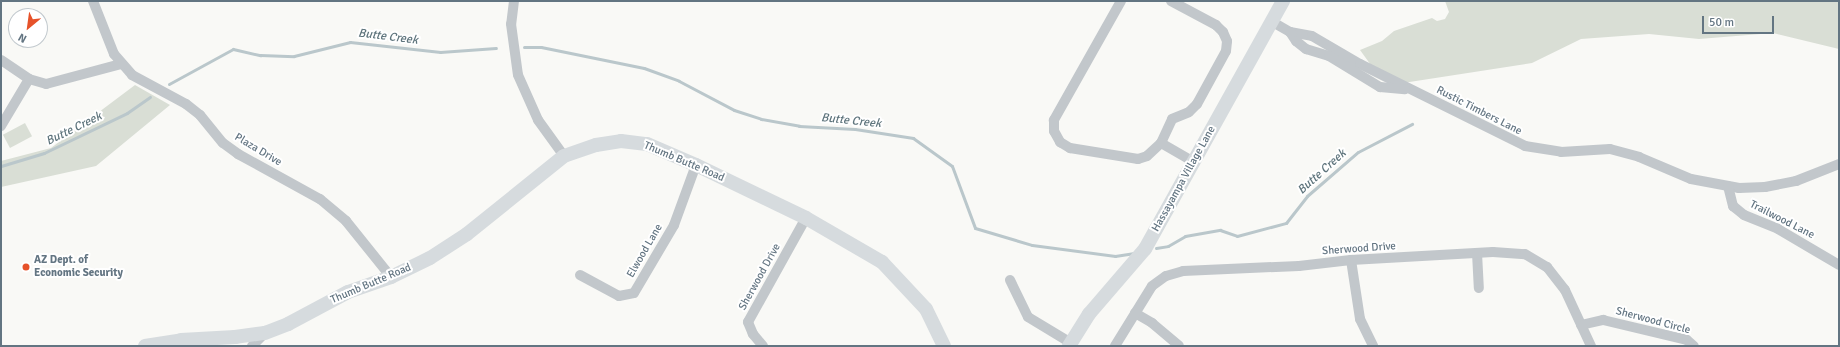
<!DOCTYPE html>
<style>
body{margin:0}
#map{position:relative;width:1840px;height:347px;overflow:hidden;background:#f9f9f6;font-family:Signika,sans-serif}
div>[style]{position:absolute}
.green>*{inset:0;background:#d9ded5;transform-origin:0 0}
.stream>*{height:3px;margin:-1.5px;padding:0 1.5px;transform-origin:1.5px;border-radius:1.5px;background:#bac7cb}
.street>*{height:10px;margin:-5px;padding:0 5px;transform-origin:5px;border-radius:5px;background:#c2c7cb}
.secondary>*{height:14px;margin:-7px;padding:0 7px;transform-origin:7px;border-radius:7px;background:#d6dbde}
.dots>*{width:11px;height:11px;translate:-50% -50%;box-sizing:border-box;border:2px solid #fff;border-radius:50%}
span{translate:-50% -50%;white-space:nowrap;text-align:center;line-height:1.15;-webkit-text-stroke:4px #fff;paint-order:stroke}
.street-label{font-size:11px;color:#637582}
.poi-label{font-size:11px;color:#637582;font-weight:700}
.left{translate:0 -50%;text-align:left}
.water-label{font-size:12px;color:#5e747c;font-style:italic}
.frame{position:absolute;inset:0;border:2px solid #637582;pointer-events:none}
.north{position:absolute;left:8px;top:8px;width:40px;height:40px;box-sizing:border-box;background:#fff;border:1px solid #c1c8cd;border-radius:50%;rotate:209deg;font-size:11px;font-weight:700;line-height:16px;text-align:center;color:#637582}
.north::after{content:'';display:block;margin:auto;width:14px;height:18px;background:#e6522a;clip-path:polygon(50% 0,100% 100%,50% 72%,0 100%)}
.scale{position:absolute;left:1702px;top:16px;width:72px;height:18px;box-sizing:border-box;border:2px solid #637582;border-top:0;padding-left:5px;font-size:12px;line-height:14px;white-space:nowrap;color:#637582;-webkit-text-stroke:3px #fff;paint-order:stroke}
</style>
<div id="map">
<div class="green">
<i style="clip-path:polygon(1445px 1px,1839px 1px,1839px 49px,1773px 33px,1699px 39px,1649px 34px,1581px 39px,1532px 63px,1403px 83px,1373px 68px,1360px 50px,1382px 41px,1394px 31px,1432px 18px,1437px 21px,1445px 19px,1449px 12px)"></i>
<i style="clip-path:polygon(135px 85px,170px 105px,96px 166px,1px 187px,1px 161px,51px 148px)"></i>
<i style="left:25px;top:123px;width:15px;height:25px;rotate:62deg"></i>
</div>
<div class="stream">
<i style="left:524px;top:47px;width:17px"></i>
<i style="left:541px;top:47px;width:105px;rotate:11.5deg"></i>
<i style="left:644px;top:68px;width:37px;rotate:20deg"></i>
<i style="left:679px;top:81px;width:62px;rotate:27.8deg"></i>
<i style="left:734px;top:110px;width:28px;rotate:18deg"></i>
<i style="left:761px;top:119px;width:39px;rotate:10deg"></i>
<i style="left:799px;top:126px;width:56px;rotate:3.1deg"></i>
<i style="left:855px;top:129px;width:59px;rotate:8.8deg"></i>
<i style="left:913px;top:138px;width:48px;rotate:35.7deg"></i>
<i style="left:952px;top:166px;width:66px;rotate:69.6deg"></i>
<i style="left:975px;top:228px;width:59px;rotate:16.6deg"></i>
<i style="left:1032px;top:245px;width:84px;rotate:7.5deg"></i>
<i style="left:1115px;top:256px;width:18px;rotate:-9deg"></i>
<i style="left:169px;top:84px;width:73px;rotate:-28.7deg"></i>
<i style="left:233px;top:49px;width:28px;rotate:13deg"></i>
<i style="left:260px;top:55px;width:34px;rotate:2deg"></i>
<i style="left:294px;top:56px;width:58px;rotate:-14deg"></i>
<i style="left:350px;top:42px;width:91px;rotate:6.3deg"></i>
<i style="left:440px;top:52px;width:56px;rotate:-4.1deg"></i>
<i style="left:1px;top:166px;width:45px;rotate:-16.8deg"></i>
<i style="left:44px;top:153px;width:92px;rotate:-25.7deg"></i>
<i style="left:127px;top:113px;width:28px;rotate:-35deg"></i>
<i style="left:1156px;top:248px;width:12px;rotate:-9deg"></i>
<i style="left:1168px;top:246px;width:20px;rotate:-30deg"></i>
<i style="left:1185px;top:236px;width:36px;rotate:-10deg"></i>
<i style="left:1220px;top:230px;width:18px;rotate:19deg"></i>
<i style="left:1237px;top:236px;width:51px;rotate:-14.9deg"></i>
<i style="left:1286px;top:223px;width:34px;rotate:-52deg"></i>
<i style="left:1307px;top:196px;width:67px;rotate:-40.8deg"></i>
<i style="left:1358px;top:152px;width:61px;rotate:-27.4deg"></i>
</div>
<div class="street">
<i style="left:93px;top:1px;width:57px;rotate:68.4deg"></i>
<i style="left:114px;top:54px;width:28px;rotate:49deg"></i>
<i style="left:132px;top:75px;width:61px;rotate:28.2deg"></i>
<i style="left:186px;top:104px;width:18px;rotate:38deg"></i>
<i style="left:200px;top:115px;width:36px;rotate:51deg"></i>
<i style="left:223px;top:143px;width:19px;rotate:36deg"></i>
<i style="left:238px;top:154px;width:94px;rotate:28.8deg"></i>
<i style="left:320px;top:199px;width:34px;rotate:40deg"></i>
<i style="left:346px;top:221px;width:72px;rotate:51.2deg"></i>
<i style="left:514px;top:1px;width:23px;rotate:97deg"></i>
<i style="left:511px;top:24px;width:51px;rotate:82.2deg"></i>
<i style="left:518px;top:75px;width:49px;rotate:66deg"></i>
<i style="left:538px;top:120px;width:44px;rotate:54.2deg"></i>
<i style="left:1121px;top:1px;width:137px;rotate:119.4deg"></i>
<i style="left:1054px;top:120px;width:11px;rotate:90deg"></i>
<i style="left:1054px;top:131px;width:13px;rotate:61deg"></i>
<i style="left:1060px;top:142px;width:12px;rotate:31deg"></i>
<i style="left:1070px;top:148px;width:69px;rotate:9.2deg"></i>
<i style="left:1138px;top:159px;width:9px;rotate:-18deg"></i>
<i style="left:1147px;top:156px;width:19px;rotate:-43deg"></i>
<i style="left:1161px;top:143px;width:26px;rotate:-65deg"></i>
<i style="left:1172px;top:119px;width:18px;rotate:-22deg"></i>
<i style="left:1189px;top:112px;width:11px;rotate:-45deg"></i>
<i style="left:1197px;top:104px;width:60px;rotate:-61.3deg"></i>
<i style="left:1226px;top:51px;width:10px;rotate:-84deg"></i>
<i style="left:1227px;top:41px;width:10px;rotate:-114deg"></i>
<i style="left:1223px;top:32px;width:10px;rotate:-135deg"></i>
<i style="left:1216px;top:25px;width:51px;rotate:-151.9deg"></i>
<i style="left:1271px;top:21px;width:22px;rotate:30deg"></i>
<i style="left:1290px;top:32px;width:22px;rotate:10deg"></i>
<i style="left:1312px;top:36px;width:56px;rotate:30.3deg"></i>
<i style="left:1360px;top:64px;width:184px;rotate:26.4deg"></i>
<i style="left:1525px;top:146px;width:36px;rotate:9deg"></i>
<i style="left:1561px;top:152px;width:49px;rotate:-3.5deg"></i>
<i style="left:1610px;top:149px;width:30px;rotate:15deg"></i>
<i style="left:1639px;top:157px;width:56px;rotate:22.9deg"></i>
<i style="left:1691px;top:179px;width:49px;rotate:10.6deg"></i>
<i style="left:1739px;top:188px;width:26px;rotate:-2deg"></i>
<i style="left:1765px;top:187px;width:32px;rotate:-11deg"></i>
<i style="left:1796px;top:181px;width:46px;rotate:-21.6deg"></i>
<i style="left:1290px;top:32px;width:11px;rotate:56deg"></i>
<i style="left:1296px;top:41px;width:13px;rotate:39deg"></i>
<i style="left:1306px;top:49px;width:24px;rotate:17deg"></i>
<i style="left:1329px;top:56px;width:60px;rotate:31.3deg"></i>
<i style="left:1380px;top:87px;width:25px;rotate:5deg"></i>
<i style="left:1px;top:60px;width:34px;rotate:34deg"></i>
<i style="left:29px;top:79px;width:55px;rotate:120.8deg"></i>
<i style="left:29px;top:79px;width:18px;rotate:16deg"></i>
<i style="left:46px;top:84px;width:78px;rotate:-14.9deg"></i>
<i style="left:1161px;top:143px;width:38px;rotate:30deg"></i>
<i style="left:1728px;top:186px;width:21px;rotate:76deg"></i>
<i style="left:1733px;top:206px;width:14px;rotate:39deg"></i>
<i style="left:1744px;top:215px;width:37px;rotate:22deg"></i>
<i style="left:1778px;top:229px;width:71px;rotate:30.5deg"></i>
<i style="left:1477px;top:253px;width:35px;rotate:87deg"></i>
<i style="left:1351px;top:260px;width:60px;rotate:81.3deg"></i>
<i style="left:1360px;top:319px;width:30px;rotate:64deg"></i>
<i style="left:580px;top:275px;width:44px;rotate:28.3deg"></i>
<i style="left:619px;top:296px;width:15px;rotate:-11deg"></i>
<i style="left:634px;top:293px;width:79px;rotate:-59.5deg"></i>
<i style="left:674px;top:225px;width:64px;rotate:-69.9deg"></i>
<i style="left:1010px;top:280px;width:41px;rotate:64.1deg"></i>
<i style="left:1028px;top:317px;width:50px;rotate:31.2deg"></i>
<i style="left:1135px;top:313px;width:20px;rotate:30deg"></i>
<i style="left:1152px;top:323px;width:35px;rotate:40deg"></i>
<i style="left:1581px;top:325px;width:23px;rotate:-13deg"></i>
<i style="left:1603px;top:320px;width:86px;rotate:13.4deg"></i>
<i style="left:1687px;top:340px;width:9px;rotate:41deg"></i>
<i style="left:252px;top:346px;width:18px;rotate:-45deg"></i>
<i style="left:763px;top:346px;width:16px;rotate:-130deg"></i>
<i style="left:753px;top:334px;width:13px;rotate:-113deg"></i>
<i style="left:748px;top:322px;width:119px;rotate:-60.9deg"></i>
<i style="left:1115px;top:346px;width:70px;rotate:-58.3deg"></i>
<i style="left:1152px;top:286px;width:17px;rotate:-36deg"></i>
<i style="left:1166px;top:276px;width:18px;rotate:-16deg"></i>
<i style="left:1183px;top:271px;width:116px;rotate:-2.5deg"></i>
<i style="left:1299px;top:266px;width:52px;rotate:-6.6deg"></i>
<i style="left:1351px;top:260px;width:142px;rotate:-3.2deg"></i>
<i style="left:1493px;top:252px;width:32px;rotate:4deg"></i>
<i style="left:1525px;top:254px;width:26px;rotate:31deg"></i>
<i style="left:1547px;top:267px;width:29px;rotate:52deg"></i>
<i style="left:1565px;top:290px;width:62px;rotate:65.1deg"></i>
</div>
<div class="secondary">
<i style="left:145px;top:346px;width:36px;rotate:-9deg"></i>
<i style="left:181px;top:340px;width:54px;rotate:-3.2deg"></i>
<i style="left:235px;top:337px;width:30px;rotate:-8deg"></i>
<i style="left:265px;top:333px;width:25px;rotate:-21deg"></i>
<i style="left:288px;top:324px;width:68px;rotate:-28.1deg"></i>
<i style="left:348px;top:292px;width:46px;rotate:-19.2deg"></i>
<i style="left:391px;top:277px;width:43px;rotate:-26deg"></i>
<i style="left:430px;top:258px;width:44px;rotate:-33deg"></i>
<i style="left:467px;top:234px;width:124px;rotate:-38.8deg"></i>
<i style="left:564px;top:156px;width:34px;rotate:-19deg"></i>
<i style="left:596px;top:145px;width:25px;rotate:-9deg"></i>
<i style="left:621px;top:141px;width:26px;rotate:7deg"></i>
<i style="left:647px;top:144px;width:53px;rotate:23.2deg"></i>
<i style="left:696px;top:165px;width:122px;rotate:25.7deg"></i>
<i style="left:806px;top:218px;width:88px;rotate:30.1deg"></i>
<i style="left:882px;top:262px;width:64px;rotate:46.9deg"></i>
<i style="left:926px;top:309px;width:41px;rotate:64.1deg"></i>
<i style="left:1069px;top:346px;width:38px;rotate:-58deg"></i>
<i style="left:1089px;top:314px;width:86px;rotate:-49.3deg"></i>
<i style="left:1145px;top:249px;width:284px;rotate:-60.9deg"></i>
</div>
<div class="dots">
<i style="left:26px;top:267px;background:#e6522a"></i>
</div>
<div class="street-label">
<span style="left:1479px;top:111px;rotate:27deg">Rustic Timbers Lane</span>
<span style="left:258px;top:150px;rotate:31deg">Plaza Drive</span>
<span style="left:684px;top:162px;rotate:23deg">Thumb Butte Road</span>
<span style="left:1184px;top:179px;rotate:-61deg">Hassayampa Village Lane</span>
<span style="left:1782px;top:220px;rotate:27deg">Trailwood Lane</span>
<span style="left:1359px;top:249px;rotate:-4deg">Sherwood Drive</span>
<span style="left:645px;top:251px;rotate:-60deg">Elwood Lane</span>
<span style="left:760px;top:277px;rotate:-61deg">Sherwood Drive</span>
<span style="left:371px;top:284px;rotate:-23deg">Thumb Butte Road</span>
<span style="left:1653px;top:321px;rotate:15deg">Sherwood Circle</span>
</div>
<div class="poi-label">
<span class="left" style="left:34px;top:267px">AZ Dept. of<br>Economic Security</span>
</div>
<div class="water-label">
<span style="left:388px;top:37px;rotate:7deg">Butte Creek</span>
<span style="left:851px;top:121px;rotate:6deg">Butte Creek</span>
<span style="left:74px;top:129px;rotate:-26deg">Butte Creek</span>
<span style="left:1322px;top:172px;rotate:-42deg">Butte Creek</span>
</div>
<div class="frame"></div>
<div class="north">N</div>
<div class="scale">50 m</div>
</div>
